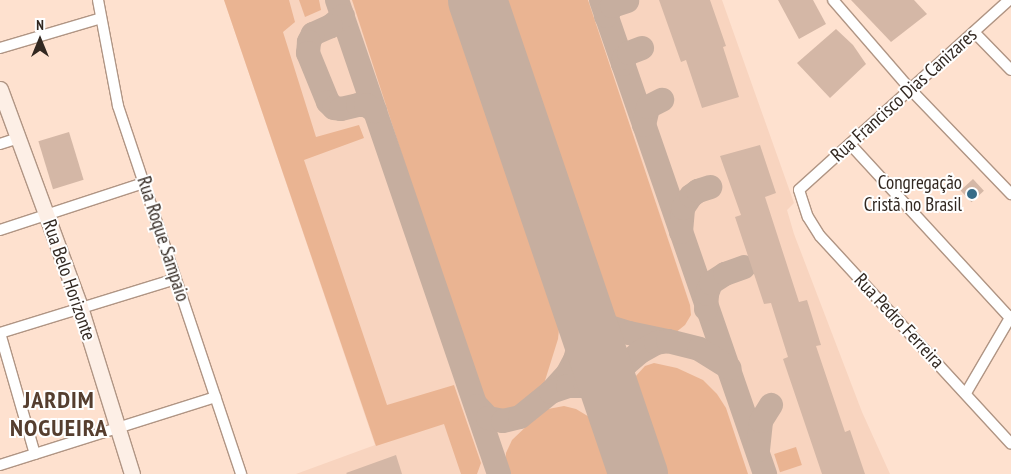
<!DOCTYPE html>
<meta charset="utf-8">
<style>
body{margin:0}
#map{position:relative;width:1011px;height:474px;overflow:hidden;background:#fee1cf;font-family:"PT Sans Narrow",sans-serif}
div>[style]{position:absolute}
.built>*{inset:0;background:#f8d4bf}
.green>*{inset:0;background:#eab492;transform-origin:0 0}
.taxiway>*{height:24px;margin:-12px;padding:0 12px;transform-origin:12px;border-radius:12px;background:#c6ae9f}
.runway>*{height:59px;margin:-29.5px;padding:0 29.5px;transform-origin:29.5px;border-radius:29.5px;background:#c6ae9f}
.building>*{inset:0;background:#d4b7a6;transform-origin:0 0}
.roads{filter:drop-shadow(1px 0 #b09584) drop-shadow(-1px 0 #b09584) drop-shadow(0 1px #b09584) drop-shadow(0 -1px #b09584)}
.street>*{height:10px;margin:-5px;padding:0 5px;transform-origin:5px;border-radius:5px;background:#fff}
.secondary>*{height:15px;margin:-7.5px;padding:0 7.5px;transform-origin:7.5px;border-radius:7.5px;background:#fdefe6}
.dots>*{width:14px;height:14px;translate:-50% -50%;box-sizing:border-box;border:2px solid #fff;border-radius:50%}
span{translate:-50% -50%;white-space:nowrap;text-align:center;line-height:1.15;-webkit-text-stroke:4px #fff;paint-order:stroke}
.street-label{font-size:19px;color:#322821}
.poi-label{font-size:19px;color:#322821}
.right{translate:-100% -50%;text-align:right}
.district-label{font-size:24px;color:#553e2f;font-weight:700;letter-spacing:1px}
.north{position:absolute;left:15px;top:15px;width:50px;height:50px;-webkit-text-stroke:4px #fff;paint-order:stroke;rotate:0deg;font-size:14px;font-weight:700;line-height:20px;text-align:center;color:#322821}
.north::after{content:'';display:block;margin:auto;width:18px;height:22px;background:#322821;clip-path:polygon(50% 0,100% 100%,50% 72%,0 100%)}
</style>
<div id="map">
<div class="built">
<i style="clip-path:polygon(224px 0,722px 0,794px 203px,787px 210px,794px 234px,862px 412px,890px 474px,296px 474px,375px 445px)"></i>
</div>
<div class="green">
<i style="clip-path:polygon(224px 0,289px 0,295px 22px,283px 32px,316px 137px,359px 125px,364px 138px,304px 160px,387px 405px,454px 385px,481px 463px,477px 474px,461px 474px,444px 424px,376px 446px)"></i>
<i style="clip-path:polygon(299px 0,319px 0,321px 10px,305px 17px)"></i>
<i style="clip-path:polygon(352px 0,452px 0,557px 306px,560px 320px,558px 339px,543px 387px,531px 401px,514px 413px,501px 415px,490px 411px,482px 403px)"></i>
<i style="clip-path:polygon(493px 0,588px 0,690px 305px,691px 315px,685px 325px,675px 333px,662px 335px,619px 326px,610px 321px,601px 310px)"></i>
<i style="clip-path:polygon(654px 363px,677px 368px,703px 380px,717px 394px,726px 408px,748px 474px,654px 474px,631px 406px,629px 392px,635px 377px,645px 366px)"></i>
<i style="clip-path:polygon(564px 406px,576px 409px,596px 421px,614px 474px,507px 474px,505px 464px,506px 453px,512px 440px,534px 419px,548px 409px)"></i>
<i style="left:796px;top:447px;width:19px;height:23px;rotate:72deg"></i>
</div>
<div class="taxiway">
<i style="left:337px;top:0;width:501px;rotate:71.13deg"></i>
<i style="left:601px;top:0;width:502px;rotate:70.91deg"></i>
<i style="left:343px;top:16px;width:16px;rotate:140deg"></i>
<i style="left:331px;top:26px;width:20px;rotate:156deg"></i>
<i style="left:313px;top:34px;width:9px;rotate:117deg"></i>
<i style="left:309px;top:42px;width:11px;rotate:95deg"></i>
<i style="left:308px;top:53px;width:53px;rotate:67.8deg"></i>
<i style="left:328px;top:102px;width:8px;rotate:45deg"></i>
<i style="left:334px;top:108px;width:7px;rotate:8deg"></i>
<i style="left:341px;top:109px;width:17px;rotate:-13deg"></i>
<i style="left:358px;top:105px;width:8px"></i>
<i style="left:366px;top:105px;width:11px;rotate:34deg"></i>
<i style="left:606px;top:16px;width:12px;rotate:-59deg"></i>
<i style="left:612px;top:6px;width:16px;rotate:-18deg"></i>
<i style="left:623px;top:64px;width:6px;rotate:-81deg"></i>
<i style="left:624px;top:58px;width:7px;rotate:-45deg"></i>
<i style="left:629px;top:53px;width:14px;rotate:-21deg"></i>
<i style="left:644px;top:125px;width:18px;rotate:-77deg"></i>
<i style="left:648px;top:107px;width:16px;rotate:-27deg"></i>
<i style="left:681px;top:232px;width:24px;rotate:-85deg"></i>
<i style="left:683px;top:208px;width:14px;rotate:-56deg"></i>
<i style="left:691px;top:196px;width:9px;rotate:-36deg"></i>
<i style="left:698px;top:191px;width:13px;rotate:-18deg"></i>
<i style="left:706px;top:309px;width:15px;rotate:-86deg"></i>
<i style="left:707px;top:294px;width:12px;rotate:-70deg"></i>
<i style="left:711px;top:283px;width:17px;rotate:-33deg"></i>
<i style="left:725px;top:274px;width:20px;rotate:-20deg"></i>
<i style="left:551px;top:392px;width:25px;rotate:-48deg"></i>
<i style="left:568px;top:373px;width:15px;rotate:-62deg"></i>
<i style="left:575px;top:360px;width:20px;rotate:-75deg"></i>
<i style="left:580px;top:341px;width:20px;rotate:-84deg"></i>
<i style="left:582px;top:321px;width:20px;rotate:-99deg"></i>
<i style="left:579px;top:301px;width:34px;rotate:45deg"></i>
<i style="left:603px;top:325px;width:27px;rotate:17deg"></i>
<i style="left:629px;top:333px;width:39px;rotate:12deg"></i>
<i style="left:477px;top:406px;width:16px;rotate:47deg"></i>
<i style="left:488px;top:418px;width:15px;rotate:11deg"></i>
<i style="left:503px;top:421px;width:17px;rotate:-13deg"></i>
<i style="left:520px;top:417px;width:40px;rotate:-39deg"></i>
<i style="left:551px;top:392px;width:18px;rotate:-19deg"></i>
<i style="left:568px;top:386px;width:18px"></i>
<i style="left:586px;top:386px;width:14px;rotate:25deg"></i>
<i style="left:599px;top:392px;width:14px;rotate:39deg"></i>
<i style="left:610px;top:401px;width:36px;rotate:67deg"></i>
<i style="left:624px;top:434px;width:29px;rotate:-104deg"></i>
<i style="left:617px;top:406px;width:21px;rotate:-90deg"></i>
<i style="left:617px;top:385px;width:22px;rotate:-68deg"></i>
<i style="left:625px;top:365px;width:20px;rotate:-41deg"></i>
<i style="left:640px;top:352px;width:18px;rotate:-29deg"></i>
<i style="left:656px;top:343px;width:12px;rotate:-9deg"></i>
<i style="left:668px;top:341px;width:32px;rotate:14deg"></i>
<i style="left:699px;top:349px;width:36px;rotate:32deg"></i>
<i style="left:758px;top:450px;width:29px;rotate:-84deg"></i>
<i style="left:761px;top:421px;width:19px;rotate:-58deg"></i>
</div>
<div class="runway">
<i style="left:477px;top:0;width:501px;rotate:71.24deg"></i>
</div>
<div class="building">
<i style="clip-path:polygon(659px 0,710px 0,726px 46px,723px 47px,739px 97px,702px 108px,686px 60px,681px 62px)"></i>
<i style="clip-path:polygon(778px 0,813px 0,826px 24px,799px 39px)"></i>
<i style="clip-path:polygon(851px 0,914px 0,927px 14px,891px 42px)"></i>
<i style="clip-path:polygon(836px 29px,853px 45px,866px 64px,830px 98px,797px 63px)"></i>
<i style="left:69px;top:132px;width:50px;height:32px;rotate:73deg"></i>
<i style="clip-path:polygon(760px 145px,776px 193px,765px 197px,799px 302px,807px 300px,821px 345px,816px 346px,845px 432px,850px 430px,865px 474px,822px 474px,783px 359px,788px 357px,771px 303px,764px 304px,735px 217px,741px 215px,720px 156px)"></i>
<i style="left:973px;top:179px;width:16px;height:17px;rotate:47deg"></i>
<i style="clip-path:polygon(396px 455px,402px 474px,347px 474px,346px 473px)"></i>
</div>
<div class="roads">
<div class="street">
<i style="left:98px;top:0;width:108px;rotate:79.3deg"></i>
<i style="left:118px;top:106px;width:388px;rotate:71.5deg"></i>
<i style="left:833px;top:0;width:118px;rotate:49.1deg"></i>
<i style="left:910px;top:89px;width:146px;rotate:46.1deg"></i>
<i style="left:1009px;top:0;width:283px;rotate:137.9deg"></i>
<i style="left:799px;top:190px;width:28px;rotate:72deg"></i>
<i style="left:808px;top:217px;width:22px;rotate:58deg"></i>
<i style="left:820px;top:236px;width:282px;rotate:47.4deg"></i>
<i style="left:974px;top:32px;width:53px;rotate:45.8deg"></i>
<i style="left:0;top:48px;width:105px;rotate:-16.5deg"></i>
<i style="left:0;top:144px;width:19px;rotate:-18deg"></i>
<i style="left:850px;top:144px;width:236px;rotate:47.4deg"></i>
<i style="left:0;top:230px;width:151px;rotate:-18.1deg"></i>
<i style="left:0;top:333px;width:184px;rotate:-17.1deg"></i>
<i style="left:0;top:333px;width:126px;rotate:73.9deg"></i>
<i style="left:966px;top:393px;width:89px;rotate:-59.7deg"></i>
<i style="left:0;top:465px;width:226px;rotate:-17.5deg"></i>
</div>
<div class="secondary">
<i style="left:0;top:89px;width:232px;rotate:69.8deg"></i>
<i style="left:80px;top:307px;width:175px;rotate:72.7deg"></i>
</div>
</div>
<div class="dots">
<i style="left:972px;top:194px;background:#376c88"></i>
</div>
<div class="street-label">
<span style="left:904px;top:95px;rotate:-42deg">Rua Francisco Dias Canizares</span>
<span style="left:163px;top:239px;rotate:72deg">Rua Roque Sampaio</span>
<span style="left:69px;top:280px;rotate:71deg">Rua Belo Horizonte</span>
<span style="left:899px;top:321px;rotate:47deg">Rua Pedro Ferreira</span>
</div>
<div class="poi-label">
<span class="right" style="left:962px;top:194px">Congregação<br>Cristã no Brasil</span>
</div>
<div class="district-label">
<span style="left:59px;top:414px">JARDIM<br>NOGUEIRA</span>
</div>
<div class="north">N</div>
</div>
